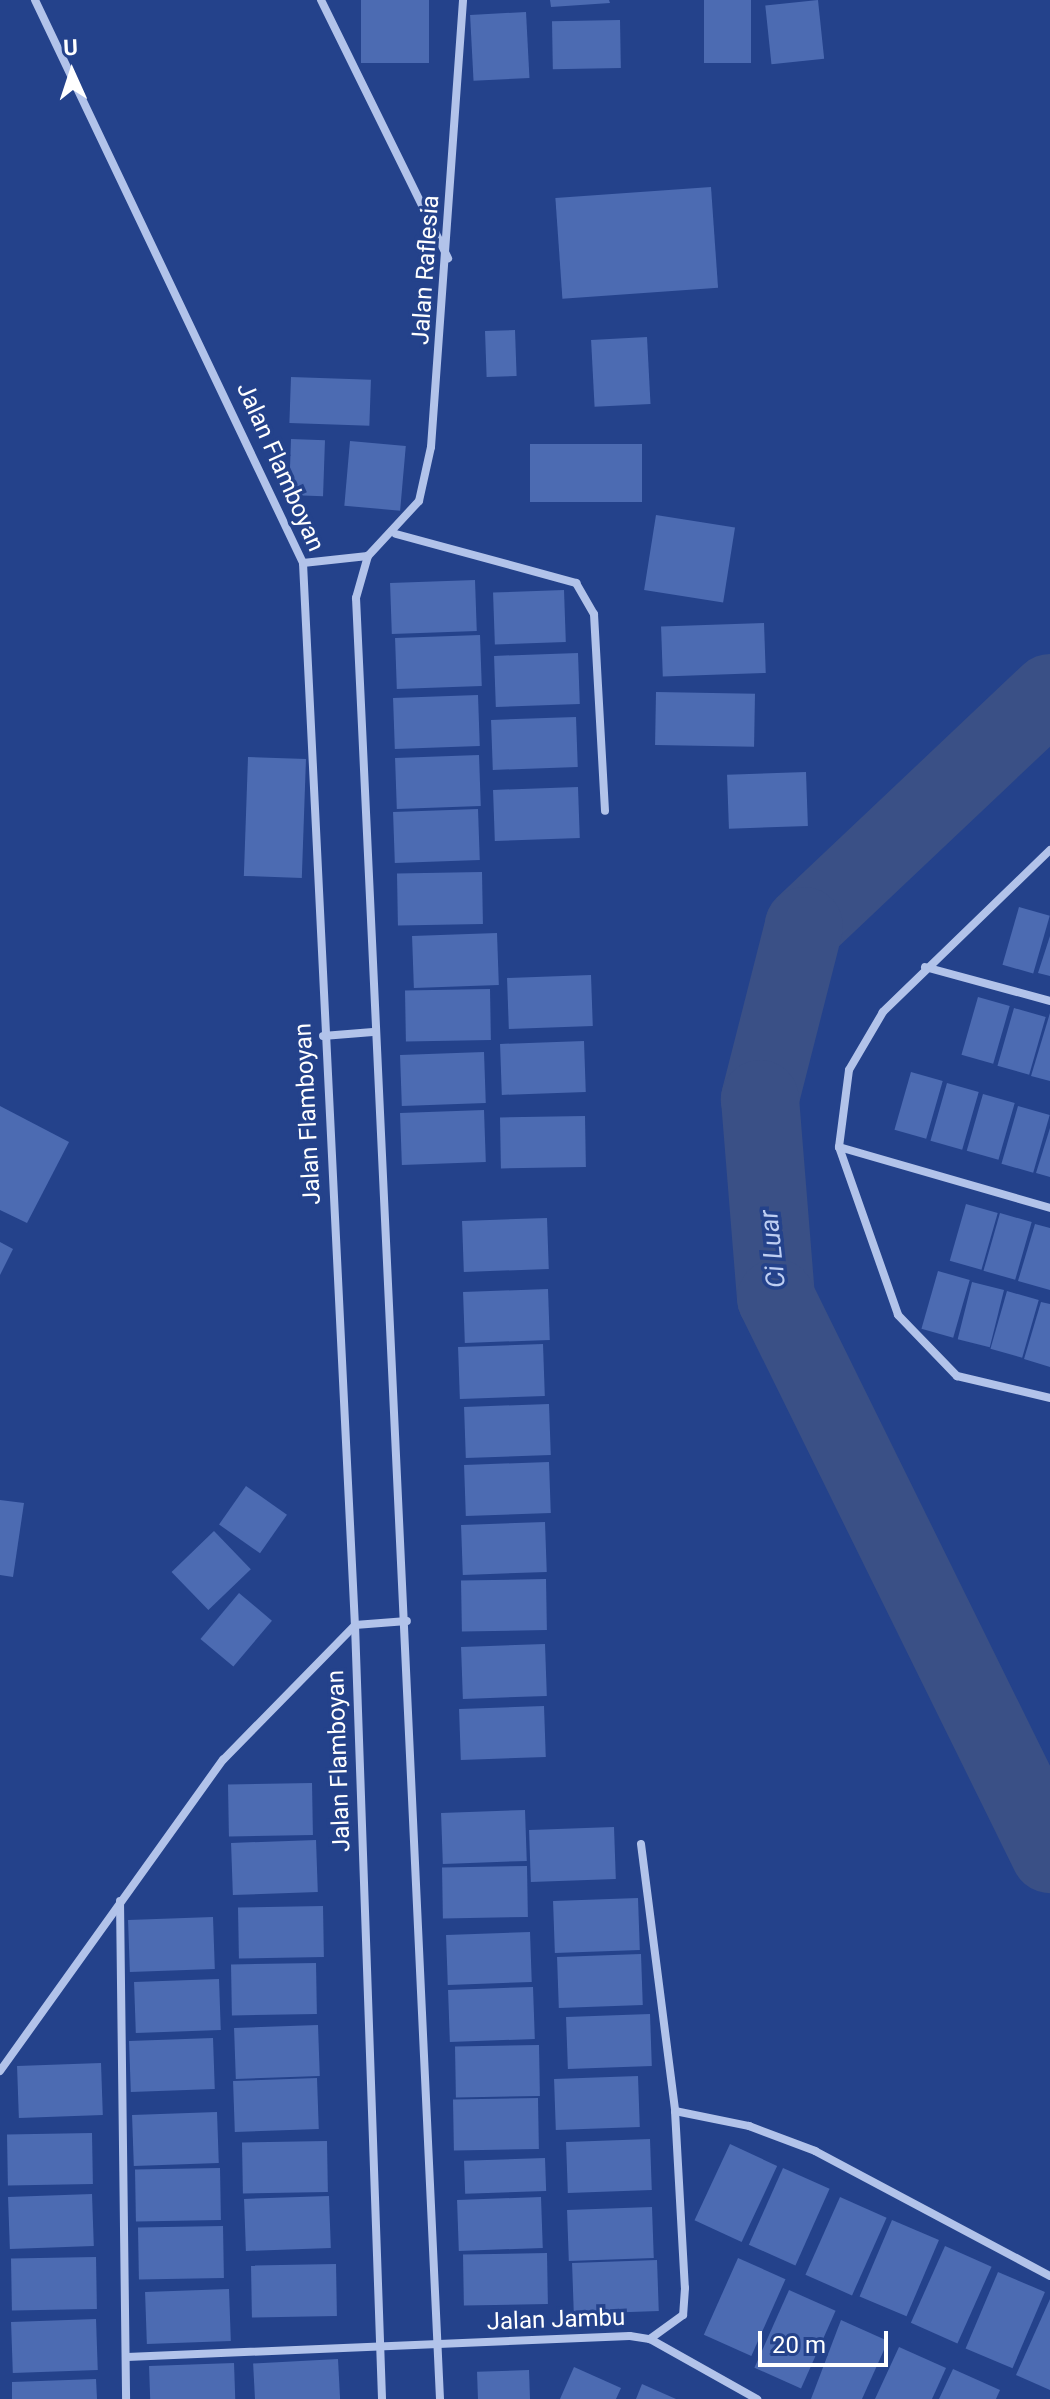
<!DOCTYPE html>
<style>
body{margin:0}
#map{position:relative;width:1050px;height:2399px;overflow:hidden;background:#24428b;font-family:Roboto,sans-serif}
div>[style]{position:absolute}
.river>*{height:78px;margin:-39px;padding:0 39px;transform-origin:39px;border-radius:39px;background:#3a5086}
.building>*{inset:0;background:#4c6bb2;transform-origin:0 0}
.minor>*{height:8px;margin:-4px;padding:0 4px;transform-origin:4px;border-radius:4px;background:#b2c3ea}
span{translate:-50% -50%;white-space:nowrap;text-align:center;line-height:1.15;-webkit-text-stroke:7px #24428b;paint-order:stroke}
.street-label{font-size:24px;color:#fff}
.water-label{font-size:26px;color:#becef2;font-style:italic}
.north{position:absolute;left:32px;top:32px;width:80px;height:80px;-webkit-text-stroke:6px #24428b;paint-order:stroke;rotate:357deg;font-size:22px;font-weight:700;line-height:32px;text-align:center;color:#fff}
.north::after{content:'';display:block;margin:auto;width:28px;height:36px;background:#fff;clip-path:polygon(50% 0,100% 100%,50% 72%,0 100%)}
.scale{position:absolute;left:758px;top:2331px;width:130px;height:36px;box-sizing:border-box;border:4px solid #fff;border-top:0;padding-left:10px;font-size:24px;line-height:28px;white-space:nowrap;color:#fff;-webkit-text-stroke:6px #24428b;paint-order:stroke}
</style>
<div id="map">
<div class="river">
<i style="left:1050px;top:693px;width:339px;rotate:136.6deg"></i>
<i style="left:804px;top:926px;width:179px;rotate:104.3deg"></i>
<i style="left:760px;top:1099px;width:200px;rotate:85.4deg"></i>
<i style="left:776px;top:1298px;width:620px;rotate:63.77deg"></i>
</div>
<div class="building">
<i style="left:361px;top:0;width:68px;height:63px"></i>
<i style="clip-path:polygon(550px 0,609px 0,610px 3px,551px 7px)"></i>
<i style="left:704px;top:0;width:47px;height:63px"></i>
<i style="left:818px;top:0;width:59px;height:53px;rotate:84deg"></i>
<i style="left:526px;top:12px;width:66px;height:56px;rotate:87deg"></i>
<i style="left:620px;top:20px;width:48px;height:68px;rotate:89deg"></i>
<i style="left:711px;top:187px;width:101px;height:156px;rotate:86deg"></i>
<i style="left:515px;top:330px;width:46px;height:30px;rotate:88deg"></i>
<i style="left:647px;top:337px;width:67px;height:56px;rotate:87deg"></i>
<i style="left:291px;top:377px;width:80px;height:46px;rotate:2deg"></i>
<i style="left:291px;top:439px;width:34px;height:56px;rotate:2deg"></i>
<i style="left:350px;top:441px;width:56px;height:65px;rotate:5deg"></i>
<i style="left:530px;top:444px;width:112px;height:58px"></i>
<i style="left:656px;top:515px;width:80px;height:76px;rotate:9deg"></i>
<i style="left:475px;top:580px;width:51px;height:85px;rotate:88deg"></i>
<i style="left:564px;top:590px;width:52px;height:71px;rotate:88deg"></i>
<i style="left:764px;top:623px;width:50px;height:103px;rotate:88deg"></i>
<i style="left:480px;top:635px;width:51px;height:85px;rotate:88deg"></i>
<i style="left:578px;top:653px;width:51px;height:84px;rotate:88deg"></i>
<i style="left:656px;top:692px;width:99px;height:53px;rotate:1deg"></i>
<i style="left:478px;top:695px;width:51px;height:85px;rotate:88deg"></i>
<i style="left:576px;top:717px;width:50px;height:85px;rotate:88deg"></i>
<i style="left:479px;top:755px;width:51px;height:84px;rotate:88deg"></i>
<i style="left:248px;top:757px;width:58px;height:119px;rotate:2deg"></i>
<i style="left:806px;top:772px;width:54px;height:79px;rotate:88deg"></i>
<i style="left:578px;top:787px;width:51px;height:85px;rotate:88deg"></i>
<i style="left:478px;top:809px;width:51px;height:85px;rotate:88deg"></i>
<i style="left:482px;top:872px;width:52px;height:85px;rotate:89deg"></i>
<i style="left:1019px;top:907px;width:32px;height:60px;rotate:16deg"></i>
<i style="left:497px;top:933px;width:52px;height:85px;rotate:88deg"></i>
<i style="clip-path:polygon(1050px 936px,1050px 976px,1038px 973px)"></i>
<i style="left:591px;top:975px;width:51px;height:84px;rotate:88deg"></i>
<i style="left:490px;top:989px;width:51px;height:85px;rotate:89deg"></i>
<i style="left:978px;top:997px;width:33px;height:60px;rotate:16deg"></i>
<i style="left:1014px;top:1008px;width:33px;height:60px;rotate:16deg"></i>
<i style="clip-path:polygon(1050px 1013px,1050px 1081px,1031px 1076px)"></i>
<i style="left:584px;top:1041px;width:51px;height:84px;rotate:88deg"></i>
<i style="left:484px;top:1052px;width:51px;height:84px;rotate:88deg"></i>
<i style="left:911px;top:1072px;width:33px;height:60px;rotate:16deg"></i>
<i style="left:947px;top:1083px;width:33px;height:60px;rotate:16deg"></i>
<i style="left:983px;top:1094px;width:33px;height:59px;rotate:16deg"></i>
<i style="clip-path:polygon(0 1106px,69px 1142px,27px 1223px,0 1210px)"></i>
<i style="left:1018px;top:1106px;width:33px;height:60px;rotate:16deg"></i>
<i style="left:484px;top:1110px;width:52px;height:84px;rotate:88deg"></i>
<i style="left:585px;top:1116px;width:51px;height:85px;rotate:89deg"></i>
<i style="clip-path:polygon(1050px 1128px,1050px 1177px,1036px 1173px)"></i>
<i style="left:966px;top:1204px;width:33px;height:59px;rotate:16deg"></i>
<i style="left:1000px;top:1213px;width:33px;height:60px;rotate:16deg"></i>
<i style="left:547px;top:1218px;width:51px;height:85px;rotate:88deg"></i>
<i style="clip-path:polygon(1035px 1224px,1050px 1228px,1050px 1290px,1018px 1281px)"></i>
<i style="clip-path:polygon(0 1242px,13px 1249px,0 1275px)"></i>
<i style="left:938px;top:1271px;width:33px;height:60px;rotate:16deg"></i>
<i style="left:972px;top:1282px;width:33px;height:59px;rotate:14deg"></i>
<i style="left:548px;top:1289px;width:51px;height:85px;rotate:88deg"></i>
<i style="left:1007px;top:1291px;width:33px;height:60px;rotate:16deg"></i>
<i style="clip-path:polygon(1041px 1302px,1050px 1304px,1050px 1367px,1024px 1359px)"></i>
<i style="left:543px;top:1344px;width:52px;height:85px;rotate:88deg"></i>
<i style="left:549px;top:1404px;width:51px;height:85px;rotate:88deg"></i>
<i style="left:549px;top:1462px;width:51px;height:85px;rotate:88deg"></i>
<i style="left:246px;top:1486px;width:50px;height:47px;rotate:35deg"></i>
<i style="clip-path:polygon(0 1500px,24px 1503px,13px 1577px,0 1575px)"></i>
<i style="left:545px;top:1522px;width:50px;height:84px;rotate:88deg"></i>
<i style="left:214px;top:1531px;width:53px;height:59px;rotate:46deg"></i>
<i style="left:546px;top:1579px;width:51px;height:85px;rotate:89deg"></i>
<i style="left:239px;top:1593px;width:43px;height:60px;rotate:40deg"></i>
<i style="left:545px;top:1644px;width:52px;height:84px;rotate:88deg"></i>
<i style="left:544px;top:1706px;width:51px;height:85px;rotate:88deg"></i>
<i style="left:312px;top:1783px;width:52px;height:84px;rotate:89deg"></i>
<i style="left:525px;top:1810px;width:51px;height:84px;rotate:88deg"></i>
<i style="left:614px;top:1827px;width:52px;height:85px;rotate:88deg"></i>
<i style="left:316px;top:1840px;width:52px;height:85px;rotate:88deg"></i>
<i style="left:527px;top:1866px;width:51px;height:85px;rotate:89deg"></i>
<i style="left:638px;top:1898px;width:52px;height:85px;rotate:88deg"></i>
<i style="left:323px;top:1906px;width:51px;height:85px;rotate:89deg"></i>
<i style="left:213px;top:1917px;width:52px;height:85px;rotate:88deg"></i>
<i style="left:530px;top:1932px;width:50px;height:84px;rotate:88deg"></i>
<i style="left:641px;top:1954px;width:51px;height:84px;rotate:88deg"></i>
<i style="left:316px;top:1963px;width:51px;height:85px;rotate:89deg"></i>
<i style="left:219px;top:1979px;width:51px;height:85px;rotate:88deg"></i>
<i style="left:533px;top:1987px;width:52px;height:85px;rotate:88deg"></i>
<i style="left:650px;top:2014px;width:52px;height:84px;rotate:88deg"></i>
<i style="left:318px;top:2025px;width:51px;height:84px;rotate:88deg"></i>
<i style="left:213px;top:2038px;width:51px;height:84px;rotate:88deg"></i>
<i style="left:539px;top:2045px;width:51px;height:84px;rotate:89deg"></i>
<i style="left:101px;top:2063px;width:52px;height:84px;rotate:88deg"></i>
<i style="left:638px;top:2076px;width:51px;height:84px;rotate:88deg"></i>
<i style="left:317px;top:2078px;width:51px;height:84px;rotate:88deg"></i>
<i style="left:538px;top:2098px;width:51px;height:85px;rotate:89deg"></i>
<i style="left:217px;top:2112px;width:51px;height:85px;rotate:88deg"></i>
<i style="left:92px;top:2133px;width:51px;height:85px;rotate:89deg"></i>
<i style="left:650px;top:2139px;width:51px;height:84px;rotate:88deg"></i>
<i style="left:327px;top:2141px;width:51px;height:85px;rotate:89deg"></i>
<i style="left:730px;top:2144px;width:52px;height:84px;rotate:25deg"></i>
<i style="left:545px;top:2158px;width:33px;height:81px;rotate:88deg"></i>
<i style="left:220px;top:2168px;width:52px;height:85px;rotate:89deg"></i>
<i style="left:783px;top:2168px;width:51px;height:84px;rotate:24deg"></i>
<i style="left:92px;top:2194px;width:52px;height:84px;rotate:88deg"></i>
<i style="left:329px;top:2196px;width:52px;height:85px;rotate:88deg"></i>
<i style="left:541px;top:2197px;width:51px;height:84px;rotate:88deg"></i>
<i style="left:840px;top:2197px;width:51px;height:85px;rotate:24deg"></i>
<i style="left:652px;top:2207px;width:51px;height:85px;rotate:88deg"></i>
<i style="left:892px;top:2220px;width:51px;height:83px;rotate:23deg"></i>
<i style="left:223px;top:2226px;width:52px;height:85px;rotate:89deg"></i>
<i style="left:945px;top:2246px;width:51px;height:84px;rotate:24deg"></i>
<i style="left:547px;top:2253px;width:51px;height:84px;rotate:89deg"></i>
<i style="left:96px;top:2257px;width:52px;height:85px;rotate:89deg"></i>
<i style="left:738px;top:2258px;width:52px;height:84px;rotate:24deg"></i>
<i style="left:657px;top:2260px;width:51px;height:85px;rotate:88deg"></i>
<i style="left:336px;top:2264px;width:52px;height:85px;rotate:89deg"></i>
<i style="left:998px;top:2272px;width:51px;height:83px;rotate:23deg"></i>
<i style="left:229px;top:2289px;width:52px;height:84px;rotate:88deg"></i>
<i style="left:789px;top:2290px;width:51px;height:85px;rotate:24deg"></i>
<i style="clip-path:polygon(1050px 2299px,1050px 2390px,1016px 2375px)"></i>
<i style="left:96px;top:2319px;width:51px;height:85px;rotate:88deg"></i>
<i style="clip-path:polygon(841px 2320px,888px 2341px,862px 2399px,811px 2399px)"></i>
<i style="clip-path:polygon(899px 2347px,946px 2368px,932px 2399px,875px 2399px)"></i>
<i style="left:338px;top:2359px;width:40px;height:85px;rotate:87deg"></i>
<i style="left:234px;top:2363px;width:36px;height:85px;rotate:88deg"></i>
<i style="clip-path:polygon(574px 2367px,621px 2388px,616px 2399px,560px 2399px)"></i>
<i style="clip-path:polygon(953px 2369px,1000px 2390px,996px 2399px,939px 2399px)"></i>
<i style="left:529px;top:2370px;width:29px;height:52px;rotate:88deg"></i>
<i style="clip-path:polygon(96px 2379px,97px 2399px,12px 2399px,12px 2382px)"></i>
<i style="clip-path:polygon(642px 2384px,676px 2399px,636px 2399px)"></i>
</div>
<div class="minor">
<i style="left:35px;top:0;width:624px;rotate:64.54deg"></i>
<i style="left:303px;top:563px;width:1063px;rotate:87.2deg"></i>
<i style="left:355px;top:1625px;width:774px;rotate:88deg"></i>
<i style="left:321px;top:0;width:288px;rotate:63.8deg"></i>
<i style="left:396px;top:534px;width:187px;rotate:15.2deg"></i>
<i style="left:576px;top:583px;width:36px;rotate:60deg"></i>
<i style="left:594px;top:614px;width:197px;rotate:86.8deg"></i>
<i style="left:303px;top:563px;width:65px;rotate:-6.1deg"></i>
<i style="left:1050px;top:850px;width:233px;rotate:135.9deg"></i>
<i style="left:883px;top:1012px;width:67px;rotate:120.4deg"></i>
<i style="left:849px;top:1070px;width:78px;rotate:97.4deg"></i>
<i style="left:839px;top:1147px;width:178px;rotate:70.6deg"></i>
<i style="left:898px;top:1315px;width:85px;rotate:46deg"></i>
<i style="left:957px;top:1376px;width:96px;rotate:13.3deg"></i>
<i style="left:925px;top:967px;width:130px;rotate:15.2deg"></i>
<i style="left:323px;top:1036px;width:50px;rotate:-4.6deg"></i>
<i style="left:839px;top:1147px;width:220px;rotate:16.1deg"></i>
<i style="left:641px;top:1844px;width:269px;rotate:82.7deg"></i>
<i style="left:675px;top:2111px;width:177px;rotate:86.8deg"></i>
<i style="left:685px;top:2288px;width:27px;rotate:94deg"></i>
<i style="left:683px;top:2315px;width:41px;rotate:144deg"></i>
<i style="left:120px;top:1901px;width:498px;rotate:89.3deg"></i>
<i style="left:0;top:2071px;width:383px;rotate:-54.4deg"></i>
<i style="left:223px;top:1760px;width:189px;rotate:-45.6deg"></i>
<i style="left:355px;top:1625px;width:52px;rotate:-4.4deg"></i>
<i style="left:675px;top:2111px;width:76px;rotate:11.5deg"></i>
<i style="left:749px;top:2126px;width:71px;rotate:20.7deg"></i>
<i style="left:815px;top:2151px;width:266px;rotate:28deg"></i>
<i style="left:127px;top:2357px;width:503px;rotate:-2.39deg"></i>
<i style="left:630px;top:2336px;width:20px;rotate:9deg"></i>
<i style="left:650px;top:2339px;width:123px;rotate:29.3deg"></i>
<i style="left:440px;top:2399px;width:1803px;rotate:-92.67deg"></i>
<i style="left:356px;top:598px;width:44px;rotate:-74.1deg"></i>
<i style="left:368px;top:556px;width:75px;rotate:-47.2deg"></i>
<i style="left:419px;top:501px;width:55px;rotate:-77.5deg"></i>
<i style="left:431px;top:447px;width:448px;rotate:-85.9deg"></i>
</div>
<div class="street-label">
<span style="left:426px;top:270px;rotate:-86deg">Jalan Raflesia</span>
<span style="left:280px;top:467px;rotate:66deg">Jalan Flamboyan</span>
<span style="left:308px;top:1114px;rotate:-93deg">Jalan Flamboyan</span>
<span style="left:339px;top:1761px;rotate:-92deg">Jalan Flamboyan</span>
<span style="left:556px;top:2320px;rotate:-2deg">Jalan Jambu</span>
</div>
<div class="water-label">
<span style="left:773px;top:1249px;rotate:-96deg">Ci Luar</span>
</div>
<div class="north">U</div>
<div class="scale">20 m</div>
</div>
